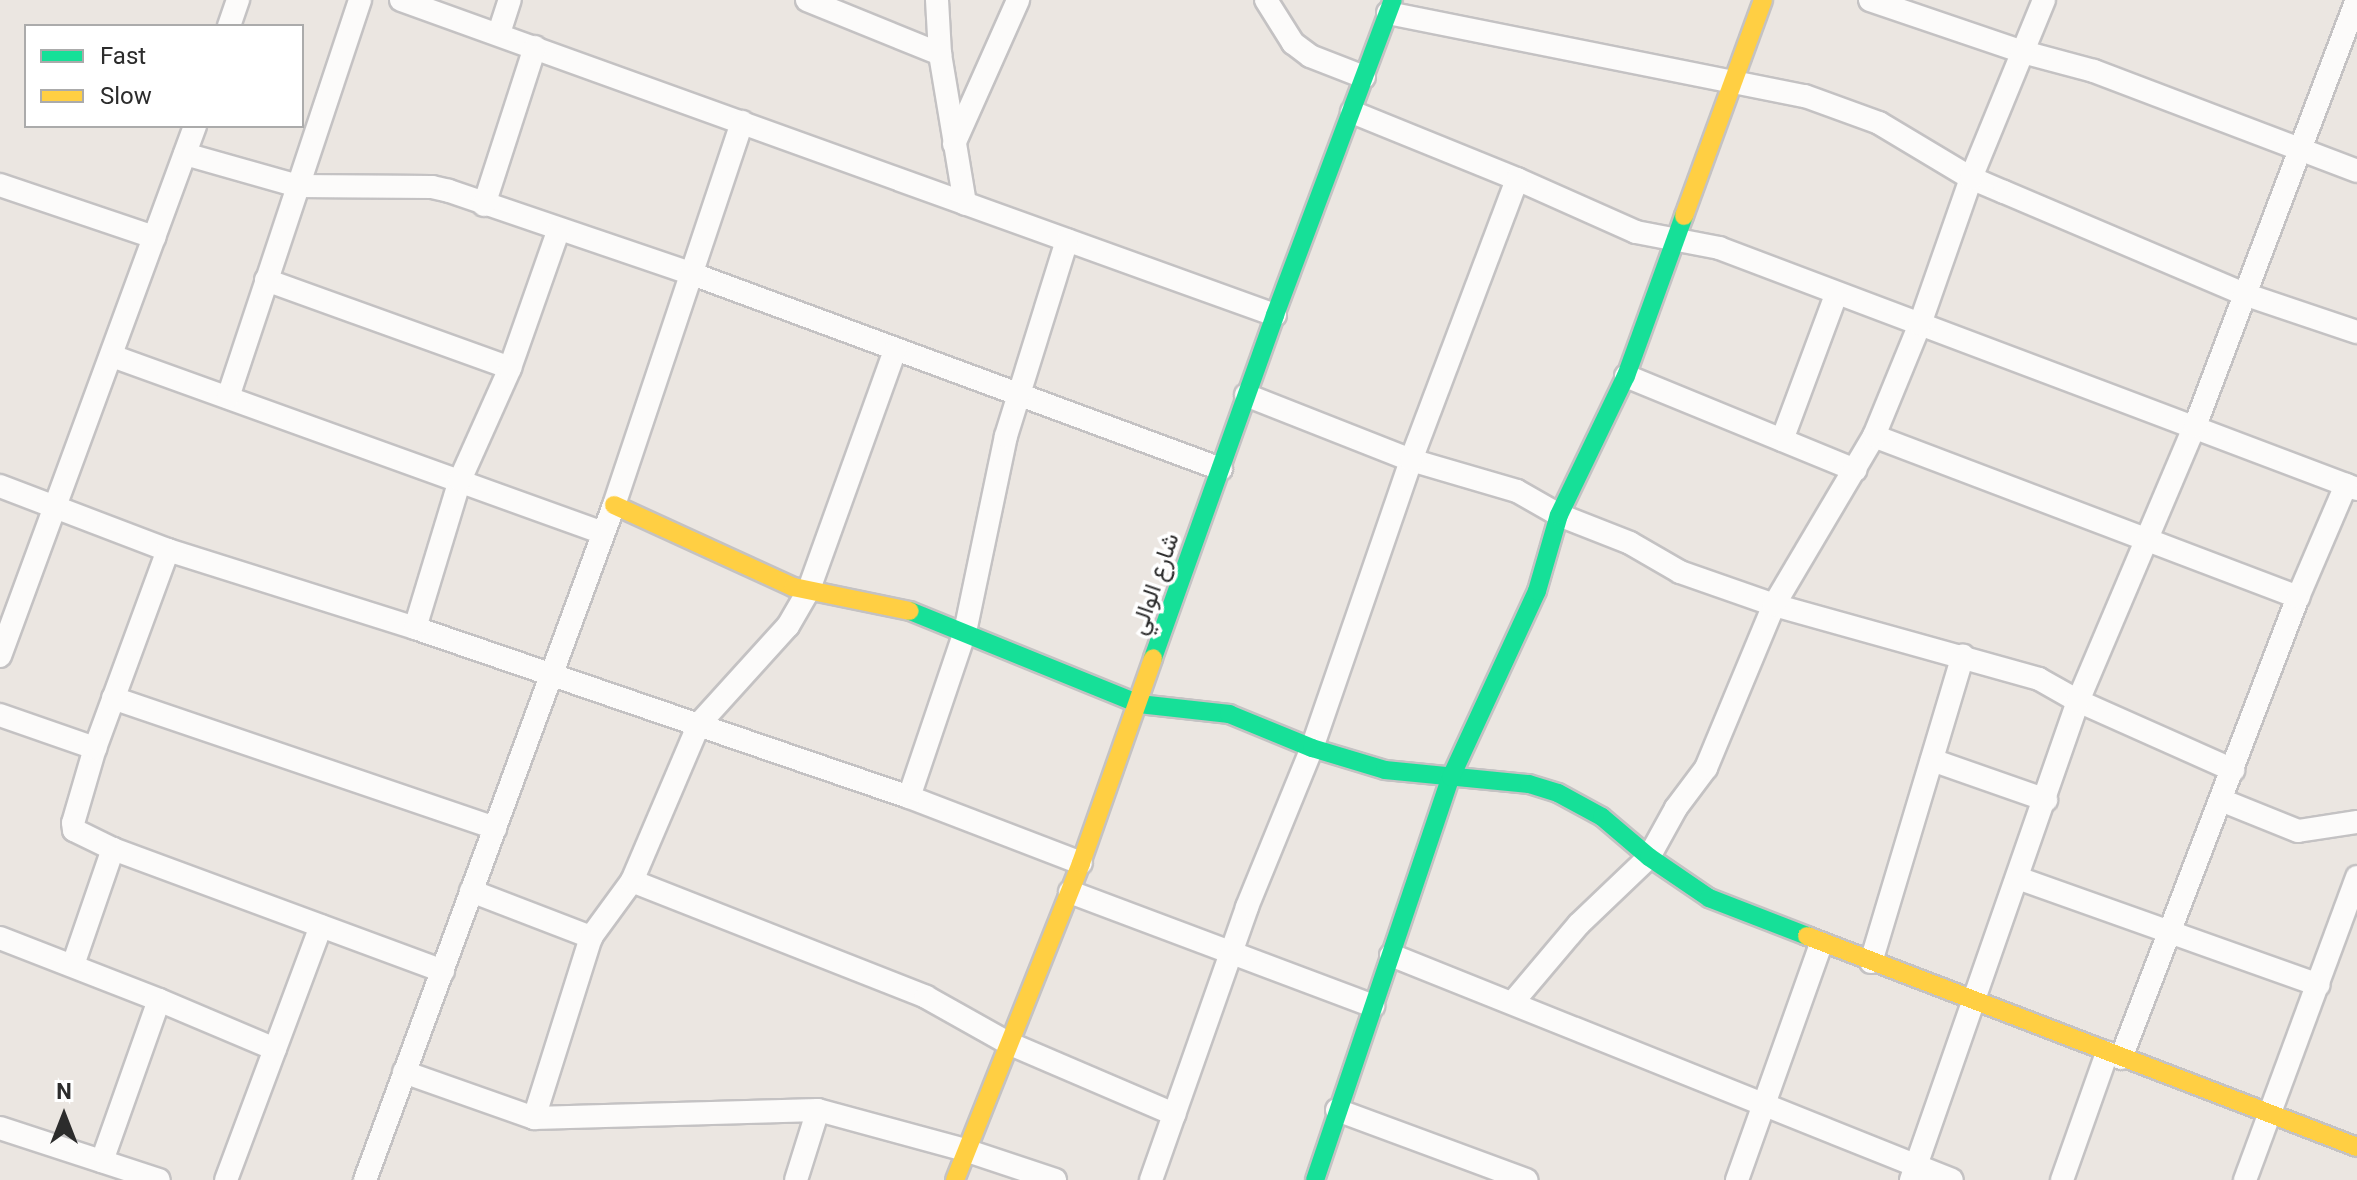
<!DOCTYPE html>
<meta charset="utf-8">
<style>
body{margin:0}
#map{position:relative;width:2357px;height:1180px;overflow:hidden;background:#ebe6e1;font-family:Roboto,Vazirmatn,sans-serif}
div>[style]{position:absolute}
.roads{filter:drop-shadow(2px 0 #c4c2c3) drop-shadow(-2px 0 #c4c2c3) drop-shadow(0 2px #c4c2c3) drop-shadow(0 -2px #c4c2c3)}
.street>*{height:22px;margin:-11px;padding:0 11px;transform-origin:11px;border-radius:11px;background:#fcfbfa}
.fast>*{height:18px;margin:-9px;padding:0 9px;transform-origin:9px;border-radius:9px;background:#16e098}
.slow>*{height:18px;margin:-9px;padding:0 9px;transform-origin:9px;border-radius:9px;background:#ffcf43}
span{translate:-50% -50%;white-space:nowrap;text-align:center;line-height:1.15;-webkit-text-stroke:7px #fff;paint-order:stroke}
.street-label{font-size:24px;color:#2c2c2c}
.legend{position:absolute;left:24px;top:24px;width:280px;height:104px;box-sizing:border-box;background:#fff;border:2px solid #ababab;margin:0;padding:10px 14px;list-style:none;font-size:24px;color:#2c2c2c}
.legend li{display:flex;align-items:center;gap:16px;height:40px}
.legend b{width:40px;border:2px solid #ababab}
.north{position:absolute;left:24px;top:1076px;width:80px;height:80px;-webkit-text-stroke:6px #fff;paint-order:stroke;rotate:0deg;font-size:22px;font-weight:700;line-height:32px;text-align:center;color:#2c2c2c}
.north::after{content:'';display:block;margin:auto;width:28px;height:36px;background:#2c2c2c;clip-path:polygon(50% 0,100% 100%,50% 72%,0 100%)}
</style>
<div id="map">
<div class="roads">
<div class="street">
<i style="left:401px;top:0;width:929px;rotate:19.82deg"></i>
<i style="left:807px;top:0;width:144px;rotate:22.1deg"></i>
<i style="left:937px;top:0;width:54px;rotate:86.8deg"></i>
<i style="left:940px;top:54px;width:152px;rotate:80.5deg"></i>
<i style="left:1266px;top:0;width:51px;rotate:57.9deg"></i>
<i style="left:1293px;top:43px;width:21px;rotate:37deg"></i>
<i style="left:1310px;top:56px;width:58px;rotate:21.3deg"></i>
<i style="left:1870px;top:0;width:162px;rotate:18.8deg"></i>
<i style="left:2023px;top:52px;width:73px;rotate:15deg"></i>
<i style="left:2094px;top:71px;width:281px;rotate:20.8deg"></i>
<i style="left:1388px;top:13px;width:425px;rotate:11.3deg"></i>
<i style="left:1805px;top:96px;width:79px;rotate:20deg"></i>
<i style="left:1879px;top:123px;width:107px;rotate:30.9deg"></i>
<i style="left:1971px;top:178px;width:36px;rotate:23deg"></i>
<i style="left:2004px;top:192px;width:261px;rotate:23deg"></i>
<i style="left:2244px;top:294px;width:119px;rotate:18.6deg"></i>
<i style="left:229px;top:26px;width:28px;rotate:-71deg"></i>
<i style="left:499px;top:33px;width:35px;rotate:-72deg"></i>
<i style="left:1352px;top:112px;width:178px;rotate:22.1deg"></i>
<i style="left:1517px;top:179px;width:130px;rotate:24deg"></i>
<i style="left:1636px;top:232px;width:85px;rotate:10.9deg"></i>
<i style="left:1719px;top:248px;width:682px;rotate:20.69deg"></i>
<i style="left:954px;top:144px;width:158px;rotate:-66deg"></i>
<i style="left:185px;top:154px;width:117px;rotate:15.8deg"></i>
<i style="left:298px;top:186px;width:134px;rotate:0.4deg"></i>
<i style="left:432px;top:187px;width:17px;rotate:13deg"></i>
<i style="left:449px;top:191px;width:255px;rotate:18.8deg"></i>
<i style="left:690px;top:273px;width:566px;rotate:20.26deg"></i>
<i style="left:0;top:185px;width:163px;rotate:18.7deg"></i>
<i style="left:484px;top:205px;width:166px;rotate:-72.1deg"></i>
<i style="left:266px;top:280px;width:259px;rotate:19.8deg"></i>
<i style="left:112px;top:356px;width:522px;rotate:19.82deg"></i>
<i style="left:1626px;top:376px;width:248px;rotate:22.3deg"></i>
<i style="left:1246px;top:395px;width:177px;rotate:21.5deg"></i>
<i style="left:1411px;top:460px;width:110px;rotate:16.3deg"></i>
<i style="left:1517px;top:491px;width:48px;rotate:29.7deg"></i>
<i style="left:1559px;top:515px;width:76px;rotate:21.5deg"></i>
<i style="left:1630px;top:543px;width:58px;rotate:30.1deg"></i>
<i style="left:1680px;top:572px;width:100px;rotate:19.3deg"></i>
<i style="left:1774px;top:605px;width:275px;rotate:15.6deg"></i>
<i style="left:2039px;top:679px;width:45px;rotate:29.4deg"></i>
<i style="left:2078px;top:701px;width:170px;rotate:24deg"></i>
<i style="left:228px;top:397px;width:418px;rotate:-71.6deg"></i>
<i style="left:1874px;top:436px;width:454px;rotate:20.8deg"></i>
<i style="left:1782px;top:440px;width:155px;rotate:-69.6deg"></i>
<i style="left:0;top:486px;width:180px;rotate:20.9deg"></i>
<i style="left:168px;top:550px;width:259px;rotate:17.5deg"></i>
<i style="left:415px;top:628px;width:522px;rotate:18.89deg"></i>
<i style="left:909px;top:797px;width:184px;rotate:21deg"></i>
<i style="left:168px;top:550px;width:211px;rotate:110.2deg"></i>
<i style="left:95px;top:748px;width:78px;rotate:106.3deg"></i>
<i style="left:73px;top:823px;width:7px;rotate:82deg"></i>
<i style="left:74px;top:830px;width:43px;rotate:26deg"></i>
<i style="left:113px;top:849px;width:352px;rotate:20.3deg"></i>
<i style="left:415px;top:628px;width:155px;rotate:-73.1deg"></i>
<i style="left:460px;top:480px;width:123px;rotate:-65.9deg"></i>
<i style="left:510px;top:368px;width:147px;rotate:-70.6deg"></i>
<i style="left:0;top:656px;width:565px;rotate:-69.8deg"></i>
<i style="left:113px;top:698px;width:404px;rotate:18.8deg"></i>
<i style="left:0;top:715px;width:101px;rotate:19.2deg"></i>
<i style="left:1932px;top:760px;width:121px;rotate:19.3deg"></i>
<i style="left:909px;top:797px;width:174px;rotate:-71.3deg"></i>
<i style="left:965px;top:632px;width:200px;rotate:-78.2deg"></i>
<i style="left:1006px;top:436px;width:205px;rotate:-72.7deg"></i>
<i style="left:2221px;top:800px;width:83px;rotate:21.9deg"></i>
<i style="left:2298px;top:831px;width:60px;rotate:-8.7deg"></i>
<i style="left:2018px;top:878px;width:319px;rotate:19.6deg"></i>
<i style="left:632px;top:881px;width:316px;rotate:21.5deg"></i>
<i style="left:926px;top:997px;width:94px;rotate:29.3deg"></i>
<i style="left:1008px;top:1043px;width:181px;rotate:23.2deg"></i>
<i style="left:471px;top:891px;width:129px;rotate:21deg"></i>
<i style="left:1070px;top:892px;width:324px;rotate:20.6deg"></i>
<i style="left:0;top:938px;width:171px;rotate:21.3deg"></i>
<i style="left:159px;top:1000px;width:171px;rotate:109.5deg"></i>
<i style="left:1391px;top:955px;width:604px;rotate:21.85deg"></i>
<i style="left:1871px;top:962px;width:320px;rotate:-73.3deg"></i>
<i style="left:73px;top:965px;width:123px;rotate:-71deg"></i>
<i style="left:159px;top:1000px;width:126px;rotate:22.9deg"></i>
<i style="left:1513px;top:1002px;width:102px;rotate:-49.8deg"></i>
<i style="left:1579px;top:924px;width:97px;rotate:-43.7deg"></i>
<i style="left:1649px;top:857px;width:56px;rotate:-61.1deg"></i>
<i style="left:1676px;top:808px;width:50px;rotate:-53.1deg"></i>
<i style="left:1706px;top:768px;width:177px;rotate:-67.4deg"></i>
<i style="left:1774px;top:605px;width:196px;rotate:-59.4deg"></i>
<i style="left:1874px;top:436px;width:121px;rotate:-67.7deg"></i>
<i style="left:1920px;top:324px;width:155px;rotate:-70.7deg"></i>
<i style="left:1971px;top:178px;width:192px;rotate:-67.7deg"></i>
<i style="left:2121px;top:1058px;width:494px;rotate:-69deg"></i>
<i style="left:2298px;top:597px;width:122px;rotate:-66.8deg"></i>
<i style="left:404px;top:1072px;width:138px;rotate:19.5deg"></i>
<i style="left:534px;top:1118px;width:284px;rotate:-1.6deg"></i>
<i style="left:818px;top:1110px;width:152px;rotate:15.2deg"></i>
<i style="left:965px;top:1150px;width:95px;rotate:18.4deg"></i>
<i style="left:1337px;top:1110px;width:202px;rotate:20.3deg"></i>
<i style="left:534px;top:1118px;width:190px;rotate:-72.5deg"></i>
<i style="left:591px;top:937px;width:69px;rotate:-53.8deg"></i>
<i style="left:632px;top:881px;width:171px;rotate:-66.9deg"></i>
<i style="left:699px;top:724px;width:132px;rotate:-47.8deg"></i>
<i style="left:788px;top:626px;width:39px;rotate:-60deg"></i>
<i style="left:808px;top:592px;width:256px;rotate:-70.2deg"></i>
<i style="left:0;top:1128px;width:167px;rotate:18.1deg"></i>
<i style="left:226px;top:1180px;width:271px;rotate:-69.5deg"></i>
<i style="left:365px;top:1180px;width:719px;rotate:-69.75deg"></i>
<i style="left:614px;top:505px;width:404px;rotate:-71.5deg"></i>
<i style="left:796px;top:1180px;width:73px;rotate:-72.6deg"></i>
<i style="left:1151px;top:1180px;width:289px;rotate:-70.6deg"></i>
<i style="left:1247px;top:907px;width:172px;rotate:-67.8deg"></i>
<i style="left:1312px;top:748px;width:305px;rotate:-71deg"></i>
<i style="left:1411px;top:460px;width:300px;rotate:-69.3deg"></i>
<i style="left:1737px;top:1180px;width:251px;rotate:-70.4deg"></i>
<i style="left:1911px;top:1180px;width:507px;rotate:-70.78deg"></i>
<i style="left:2078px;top:701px;width:299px;rotate:-67deg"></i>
<i style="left:2195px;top:426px;width:456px;rotate:-69.2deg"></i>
<i style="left:2062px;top:1180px;width:135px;rotate:-70.5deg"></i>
<i style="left:2245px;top:1180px;width:323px;rotate:-69.7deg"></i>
</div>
<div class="fast">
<i style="left:910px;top:611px;width:247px;rotate:22.1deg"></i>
<i style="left:1139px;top:704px;width:91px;rotate:6.3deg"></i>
<i style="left:1229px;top:714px;width:90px;rotate:22.3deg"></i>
<i style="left:1312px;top:748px;width:76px;rotate:16.8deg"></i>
<i style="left:1385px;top:770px;width:145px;rotate:5.6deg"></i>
<i style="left:1529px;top:784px;width:30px;rotate:17deg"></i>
<i style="left:1558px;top:793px;width:50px;rotate:28.6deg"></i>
<i style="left:1602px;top:817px;width:62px;rotate:40.4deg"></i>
<i style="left:1649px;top:857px;width:73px;rotate:34.3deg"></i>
<i style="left:1709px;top:898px;width:105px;rotate:21.2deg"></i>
<i style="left:1153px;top:658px;width:364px;rotate:-70.4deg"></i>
<i style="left:1275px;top:315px;width:336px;rotate:-69.5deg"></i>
<i style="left:1315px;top:1180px;width:425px;rotate:-71.4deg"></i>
<i style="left:1451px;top:777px;width:205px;rotate:-65.2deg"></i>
<i style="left:1537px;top:591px;width:79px;rotate:-73.9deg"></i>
<i style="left:1559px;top:515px;width:154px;rotate:-64.3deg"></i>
<i style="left:1626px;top:376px;width:170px;rotate:-70.1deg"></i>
</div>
<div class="slow">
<i style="left:1684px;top:216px;width:230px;rotate:-69.9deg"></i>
<i style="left:614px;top:505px;width:197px;rotate:24.6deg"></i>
<i style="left:793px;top:587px;width:119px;rotate:11.6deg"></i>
<i style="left:1807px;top:936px;width:589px;rotate:20.99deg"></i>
<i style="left:955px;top:1180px;width:341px;rotate:-68.3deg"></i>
<i style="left:1081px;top:863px;width:217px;rotate:-70.6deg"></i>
</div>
</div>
<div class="street-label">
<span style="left:1155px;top:584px;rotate:-71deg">شارع الوالي</span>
</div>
<ul class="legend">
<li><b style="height:10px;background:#16e098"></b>Fast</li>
<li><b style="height:10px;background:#ffcf43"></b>Slow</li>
</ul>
<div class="north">N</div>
</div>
